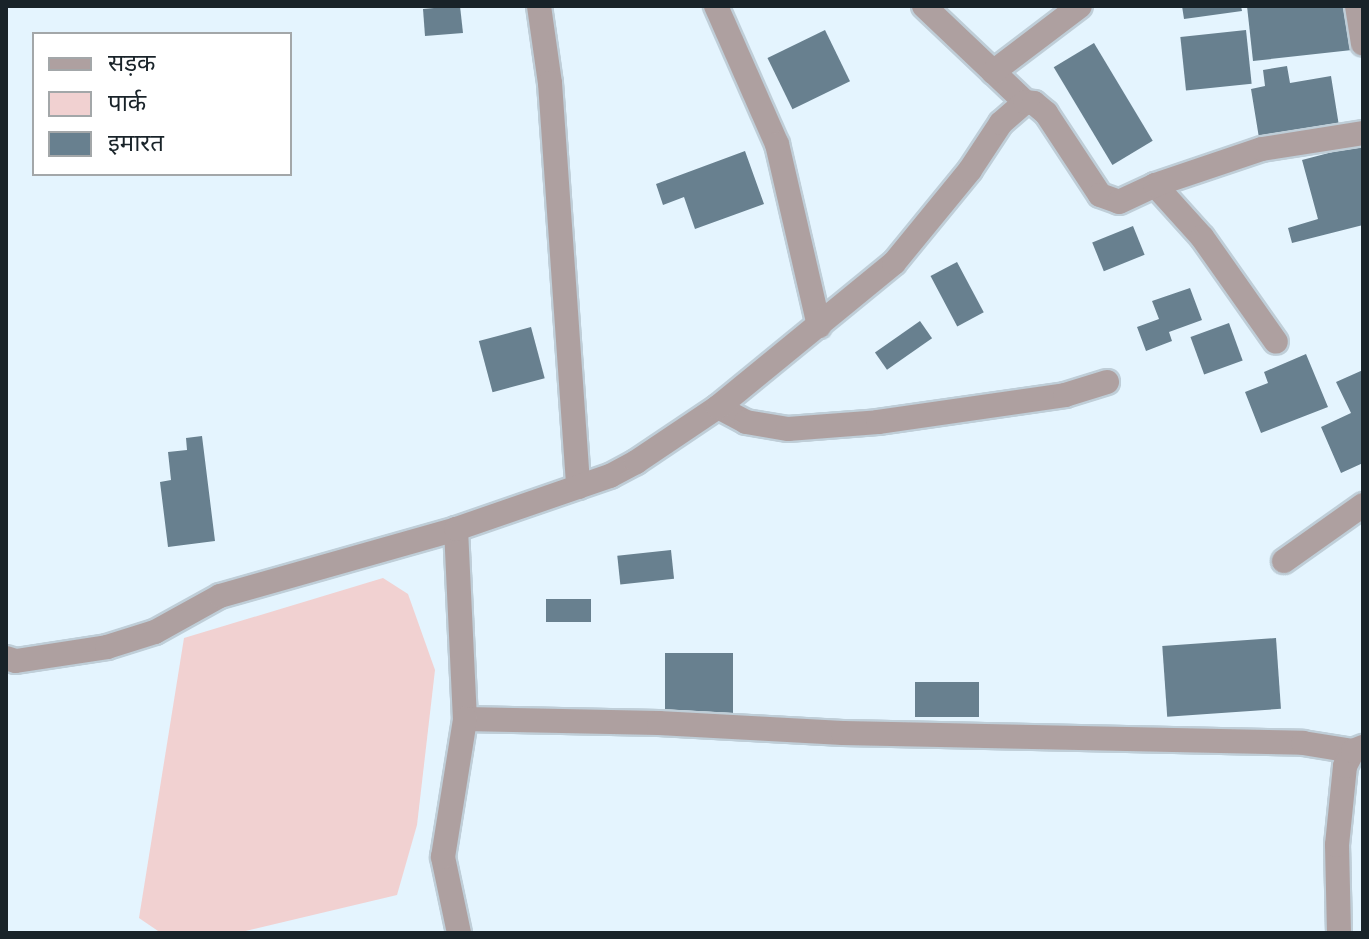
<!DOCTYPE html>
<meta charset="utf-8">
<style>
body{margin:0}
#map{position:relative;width:1369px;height:939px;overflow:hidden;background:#e4f4fe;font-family:Figtree,"Noto Sans Devanagari",sans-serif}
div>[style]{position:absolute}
.green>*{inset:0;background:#f1d1d1}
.building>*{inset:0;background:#68808f;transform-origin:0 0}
.roads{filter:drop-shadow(2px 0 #bfced8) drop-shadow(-2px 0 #bfced8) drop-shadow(0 2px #bfced8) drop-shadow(0 -2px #bfced8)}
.minor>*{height:24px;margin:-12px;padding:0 12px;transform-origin:12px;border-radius:12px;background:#aea0a0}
span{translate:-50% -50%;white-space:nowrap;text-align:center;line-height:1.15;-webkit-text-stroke:8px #fff;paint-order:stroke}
.frame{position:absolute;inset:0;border:8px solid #192329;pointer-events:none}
.legend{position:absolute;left:32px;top:32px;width:260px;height:144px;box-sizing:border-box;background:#fff;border:2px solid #a3a7a9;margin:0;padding:10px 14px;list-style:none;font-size:24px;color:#192329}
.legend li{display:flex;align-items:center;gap:16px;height:40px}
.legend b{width:40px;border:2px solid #a3a7a9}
</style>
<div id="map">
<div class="green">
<i style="clip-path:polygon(383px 578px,408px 594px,435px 670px,417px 825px,397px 895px,237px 933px,161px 933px,139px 918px,184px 638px)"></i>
</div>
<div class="building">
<i style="clip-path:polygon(456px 6px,460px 6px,463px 33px,425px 36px,423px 9px)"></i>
<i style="clip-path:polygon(1182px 6px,1241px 6px,1242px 11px,1184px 19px)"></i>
<i style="clip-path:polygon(1247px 6px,1347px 6px,1352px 50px,1253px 61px)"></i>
<i style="left:825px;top:30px;width:57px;height:64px;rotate:64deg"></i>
<i style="left:1246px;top:30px;width:54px;height:66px;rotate:84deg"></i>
<i style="left:1094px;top:43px;width:114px;height:47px;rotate:59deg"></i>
<i style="clip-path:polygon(1287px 66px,1290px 83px,1331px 76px,1339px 126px,1259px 138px,1251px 89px,1265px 86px,1263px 70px)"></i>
<i style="clip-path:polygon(1363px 144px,1363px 225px,1292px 243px,1288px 228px,1318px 219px,1302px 160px)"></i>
<i style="clip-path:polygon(745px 151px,764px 204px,695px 229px,684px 197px,663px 205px,656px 184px)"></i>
<i style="left:1133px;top:226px;width:31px;height:44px;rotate:68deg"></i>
<i style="left:957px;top:262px;width:57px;height:30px;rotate:62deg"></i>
<i style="clip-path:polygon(1190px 288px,1202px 320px,1169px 332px,1172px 341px,1146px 351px,1137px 327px,1159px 319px,1152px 301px)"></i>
<i style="left:920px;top:321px;width:21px;height:55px;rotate:55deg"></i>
<i style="left:1229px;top:323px;width:40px;height:41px;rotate:70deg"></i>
<i style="left:531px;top:327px;width:53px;height:54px;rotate:75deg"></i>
<i style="clip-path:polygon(1306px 354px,1328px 407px,1261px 433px,1245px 392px,1268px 383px,1264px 372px)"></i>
<i style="clip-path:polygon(1363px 370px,1363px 463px,1341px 473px,1321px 427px,1351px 413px,1336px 382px)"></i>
<i style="clip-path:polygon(202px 436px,215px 541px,168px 547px,160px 482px,171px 480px,168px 452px,187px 450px,186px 438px)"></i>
<i style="left:671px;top:550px;width:29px;height:54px;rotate:84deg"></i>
<i style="left:546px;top:599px;width:45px;height:23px"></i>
<i style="left:1276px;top:638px;width:71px;height:114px;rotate:86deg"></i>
<i style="left:665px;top:653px;width:68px;height:63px"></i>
<i style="left:979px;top:682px;width:35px;height:64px;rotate:90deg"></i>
</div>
<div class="roads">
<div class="minor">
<i style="left:539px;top:6px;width:78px;rotate:81.9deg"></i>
<i style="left:550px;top:83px;width:405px;rotate:86deg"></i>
<i style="left:716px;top:6px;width:151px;rotate:66.2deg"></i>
<i style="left:777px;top:144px;width:187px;rotate:77deg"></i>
<i style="left:924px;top:6px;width:139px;rotate:43.5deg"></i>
<i style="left:1357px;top:6px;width:38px;rotate:81deg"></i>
<i style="left:993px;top:72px;width:109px;rotate:-37.2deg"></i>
<i style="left:1155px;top:185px;width:70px;rotate:47.9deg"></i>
<i style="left:1202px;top:237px;width:128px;rotate:54.8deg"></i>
<i style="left:718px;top:407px;width:32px;rotate:28deg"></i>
<i style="left:746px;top:422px;width:43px;rotate:9.5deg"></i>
<i style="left:788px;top:429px;width:90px;rotate:-4.4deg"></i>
<i style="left:878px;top:422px;width:189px;rotate:-8.2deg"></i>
<i style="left:1065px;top:395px;width:44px;rotate:-17.2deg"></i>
<i style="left:456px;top:529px;width:190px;rotate:87.3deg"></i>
<i style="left:465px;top:719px;width:194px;rotate:1.2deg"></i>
<i style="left:659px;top:723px;width:184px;rotate:3.1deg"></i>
<i style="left:843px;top:733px;width:460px;rotate:1.2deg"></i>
<i style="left:1303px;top:743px;width:51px;rotate:9.1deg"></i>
<i style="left:1284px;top:561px;width:97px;rotate:-35.3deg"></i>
<i style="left:6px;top:658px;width:10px;rotate:17deg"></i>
<i style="left:16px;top:661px;width:92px;rotate:-8.7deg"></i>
<i style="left:107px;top:647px;width:50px;rotate:-17.4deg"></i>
<i style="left:155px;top:632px;width:74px;rotate:-29deg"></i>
<i style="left:220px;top:596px;width:245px;rotate:-15.8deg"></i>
<i style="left:456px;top:529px;width:163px;rotate:-19deg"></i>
<i style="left:610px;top:476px;width:30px;rotate:-28deg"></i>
<i style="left:636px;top:462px;width:99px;rotate:-33.9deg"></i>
<i style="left:718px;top:407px;width:227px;rotate:-39.3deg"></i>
<i style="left:894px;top:263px;width:120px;rotate:-50.7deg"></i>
<i style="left:970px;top:170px;width:56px;rotate:-56.6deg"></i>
<i style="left:1001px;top:123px;width:32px;rotate:-41deg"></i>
<i style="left:1025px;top:102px;width:9px;rotate:6deg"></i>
<i style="left:1034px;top:103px;width:16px;rotate:40deg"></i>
<i style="left:1046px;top:113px;width:98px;rotate:56.6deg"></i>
<i style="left:1100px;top:195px;width:20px;rotate:20deg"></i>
<i style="left:1119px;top:202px;width:40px;rotate:-25deg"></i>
<i style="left:1155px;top:185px;width:113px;rotate:-18.6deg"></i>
<i style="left:1262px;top:149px;width:102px;rotate:-9deg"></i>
<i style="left:459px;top:933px;width:78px;rotate:-101.9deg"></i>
<i style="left:443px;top:857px;width:140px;rotate:-80.9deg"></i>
<i style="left:1339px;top:933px;width:88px;rotate:-91.3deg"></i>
<i style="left:1337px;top:845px;width:79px;rotate:-84.2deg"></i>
<i style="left:1345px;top:766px;width:17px;rotate:-62deg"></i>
<i style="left:1353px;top:751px;width:11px;rotate:-22deg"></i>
</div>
</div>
<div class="frame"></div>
<ul class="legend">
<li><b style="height:10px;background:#aea0a0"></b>सड़क</li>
<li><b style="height:22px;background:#f1d1d1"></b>पार्क</li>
<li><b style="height:22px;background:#68808f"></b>इमारत</li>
</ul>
</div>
